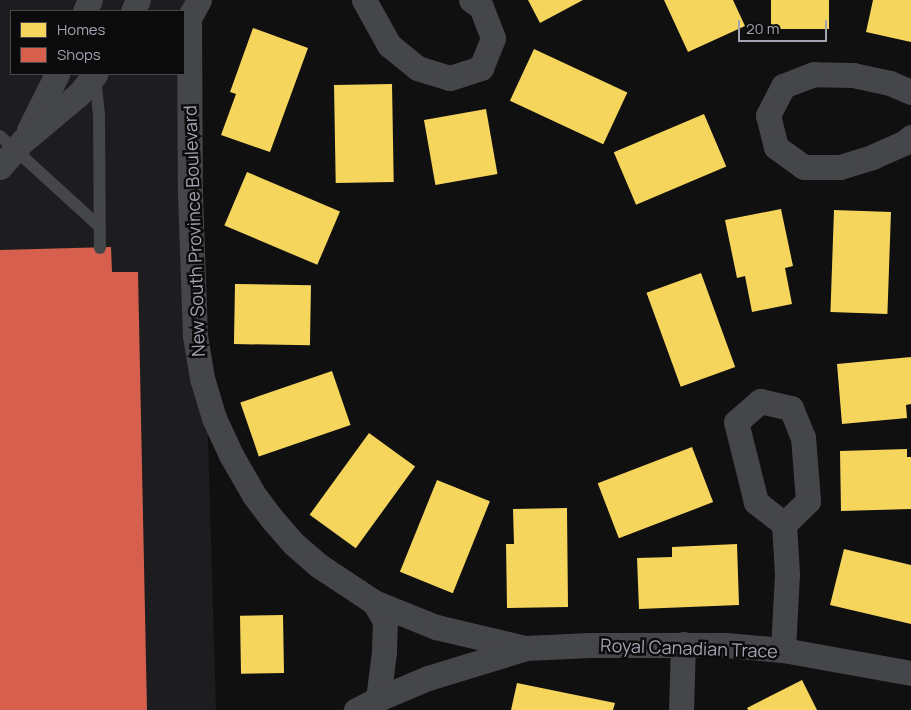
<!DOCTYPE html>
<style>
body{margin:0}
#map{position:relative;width:911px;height:710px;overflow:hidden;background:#101011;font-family:Manrope,sans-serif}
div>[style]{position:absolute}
.built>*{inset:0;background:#1d1d1f}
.homes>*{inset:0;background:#f6d55c;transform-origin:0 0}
.shops>*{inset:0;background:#d6604d}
.service>*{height:12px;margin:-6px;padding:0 6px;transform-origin:6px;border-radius:6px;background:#454649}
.minor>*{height:25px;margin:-12.5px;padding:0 12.5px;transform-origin:12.5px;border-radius:12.5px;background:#454649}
span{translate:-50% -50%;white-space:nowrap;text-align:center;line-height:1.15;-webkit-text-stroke:5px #0b0b0c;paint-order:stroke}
.street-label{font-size:18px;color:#a2a4b1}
.legend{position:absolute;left:10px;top:10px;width:175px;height:65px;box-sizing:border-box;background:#0b0b0c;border:1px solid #47484e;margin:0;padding:6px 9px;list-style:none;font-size:15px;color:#a2a4b1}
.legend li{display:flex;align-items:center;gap:10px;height:25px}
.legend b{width:25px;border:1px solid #47484e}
.scale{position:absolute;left:738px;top:20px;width:89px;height:22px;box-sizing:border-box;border:2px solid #a2a4b1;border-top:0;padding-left:6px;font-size:15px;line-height:18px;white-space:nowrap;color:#a2a4b1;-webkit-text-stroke:4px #0b0b0c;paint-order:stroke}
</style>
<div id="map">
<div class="built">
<i style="clip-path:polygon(evenodd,0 0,195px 0,216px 710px,0 710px,0 0,11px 11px,184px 11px,184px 74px,11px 74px,11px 11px)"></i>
</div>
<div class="homes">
<i style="clip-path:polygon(528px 0,583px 0,540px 23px)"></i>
<i style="clip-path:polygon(664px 0,733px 0,745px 26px,688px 52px)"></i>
<i style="left:771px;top:0;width:58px;height:29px"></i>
<i style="clip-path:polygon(873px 0,911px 0,911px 42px,866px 32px)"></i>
<i style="clip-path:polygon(253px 28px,308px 48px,270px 152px,221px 135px,236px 94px,230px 92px)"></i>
<i style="left:534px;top:49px;width:103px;height:57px;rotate:25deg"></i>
<i style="left:392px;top:84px;width:98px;height:58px;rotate:89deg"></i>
<i style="left:486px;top:109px;width:66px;height:63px;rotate:80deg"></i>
<i style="left:704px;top:114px;width:57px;height:98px;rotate:67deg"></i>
<i style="left:247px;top:172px;width:101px;height:58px;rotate:23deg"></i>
<i style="clip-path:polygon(781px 209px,793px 266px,785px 268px,792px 304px,752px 312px,745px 276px,737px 278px,725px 220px)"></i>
<i style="left:834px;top:210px;width:57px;height:102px;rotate:2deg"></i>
<i style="left:701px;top:273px;width:100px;height:58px;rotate:70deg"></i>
<i style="left:235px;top:284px;width:76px;height:60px;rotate:1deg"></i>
<i style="clip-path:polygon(911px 357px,911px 404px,906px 405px,907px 418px,842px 424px,837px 364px)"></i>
<i style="left:332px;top:371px;width:57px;height:97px;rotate:71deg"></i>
<i style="left:369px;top:433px;width:57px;height:101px;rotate:36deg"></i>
<i style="left:692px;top:447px;width:59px;height:101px;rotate:69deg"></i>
<i style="clip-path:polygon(907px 449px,907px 457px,911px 457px,911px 509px,841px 511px,840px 451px)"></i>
<i style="left:437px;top:480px;width:57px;height:99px;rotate:22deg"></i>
<i style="clip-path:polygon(567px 508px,568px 607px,507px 608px,506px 544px,514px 544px,513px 509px)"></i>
<i style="clip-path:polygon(737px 544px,739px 605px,639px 609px,637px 558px,672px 557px,672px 547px)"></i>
<i style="clip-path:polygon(844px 549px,911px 565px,911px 624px,830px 605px)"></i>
<i style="left:283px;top:615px;width:58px;height:43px;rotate:89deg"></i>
<i style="clip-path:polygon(802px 680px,817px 710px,748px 710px,747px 708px)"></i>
<i style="clip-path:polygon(517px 683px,615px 703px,613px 710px,511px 710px)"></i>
</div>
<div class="shops">
<i style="clip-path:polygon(111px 247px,112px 272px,138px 272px,147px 710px,0 710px,0 250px)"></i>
</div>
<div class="service">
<i style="left:95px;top:77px;width:39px;rotate:84deg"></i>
<i style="left:99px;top:116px;width:132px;rotate:89.6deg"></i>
<i style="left:0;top:136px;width:135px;rotate:42.3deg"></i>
</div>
<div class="minor">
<i style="left:199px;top:0;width:21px;rotate:119deg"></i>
<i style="left:189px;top:18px;width:176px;rotate:89.7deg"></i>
<i style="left:190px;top:194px;width:142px;rotate:88deg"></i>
<i style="left:195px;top:336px;width:43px;rotate:80.5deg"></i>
<i style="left:202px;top:378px;width:42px;rotate:73.3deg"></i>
<i style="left:214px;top:418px;width:41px;rotate:65.3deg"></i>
<i style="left:231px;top:455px;width:46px;rotate:60.1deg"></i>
<i style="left:254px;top:495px;width:31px;rotate:53deg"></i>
<i style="left:273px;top:520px;width:32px;rotate:49deg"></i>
<i style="left:294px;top:544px;width:32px;rotate:41deg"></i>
<i style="left:318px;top:565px;width:67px;rotate:33.5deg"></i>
<i style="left:374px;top:602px;width:22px;rotate:60deg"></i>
<i style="left:385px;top:621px;width:31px;rotate:92deg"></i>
<i style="left:384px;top:652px;width:47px;rotate:97.3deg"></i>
<i style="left:378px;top:699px;width:25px;rotate:153deg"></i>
<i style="left:364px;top:0;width:51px;rotate:60.9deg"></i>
<i style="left:389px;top:45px;width:36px;rotate:39deg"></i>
<i style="left:417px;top:68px;width:34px;rotate:17deg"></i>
<i style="left:450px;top:78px;width:33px;rotate:-18deg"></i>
<i style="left:481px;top:68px;width:32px;rotate:-68deg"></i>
<i style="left:493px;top:38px;width:33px;rotate:-111deg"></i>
<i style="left:481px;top:7px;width:12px;rotate:-145deg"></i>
<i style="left:85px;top:11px;width:12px;rotate:-66deg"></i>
<i style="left:133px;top:11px;width:12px;rotate:-66deg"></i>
<i style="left:911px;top:92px;width:23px;rotate:-157deg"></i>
<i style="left:890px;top:83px;width:38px;rotate:-168deg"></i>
<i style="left:853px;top:75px;width:39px;rotate:-179deg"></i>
<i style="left:814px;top:74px;width:33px;rotate:159deg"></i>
<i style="left:783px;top:86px;width:33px;rotate:117deg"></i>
<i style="left:768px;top:115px;width:33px;rotate:76deg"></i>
<i style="left:776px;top:147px;width:34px;rotate:36deg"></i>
<i style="left:804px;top:167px;width:36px"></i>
<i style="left:840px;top:167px;width:34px;rotate:-17deg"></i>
<i style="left:872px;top:157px;width:35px;rotate:-24deg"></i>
<i style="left:904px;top:143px;width:9px;rotate:-41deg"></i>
<i style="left:29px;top:130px;width:63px;rotate:-63.4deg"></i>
<i style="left:0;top:167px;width:35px;rotate:-49deg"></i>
<i style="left:23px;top:141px;width:73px;rotate:-40deg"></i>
<i style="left:79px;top:94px;width:26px;rotate:-51deg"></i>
<i style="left:760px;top:401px;width:32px;rotate:13deg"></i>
<i style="left:791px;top:408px;width:31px;rotate:68deg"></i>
<i style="left:803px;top:437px;width:64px;rotate:85.5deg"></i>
<i style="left:808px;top:501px;width:33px;rotate:136deg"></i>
<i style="left:784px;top:524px;width:36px;rotate:-142deg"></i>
<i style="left:756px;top:502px;width:82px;rotate:-104deg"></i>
<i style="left:736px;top:422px;width:32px;rotate:-41deg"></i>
<i style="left:374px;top:602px;width:67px;rotate:22deg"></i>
<i style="left:436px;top:627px;width:91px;rotate:13.3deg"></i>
<i style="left:525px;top:648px;width:65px;rotate:-2.6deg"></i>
<i style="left:590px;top:645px;width:135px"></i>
<i style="left:725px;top:645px;width:58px;rotate:4.9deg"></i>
<i style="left:783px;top:650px;width:130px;rotate:10.2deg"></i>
<i style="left:783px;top:650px;width:76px;rotate:-87deg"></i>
<i style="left:787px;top:574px;width:50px;rotate:-93.4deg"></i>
<i style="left:378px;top:699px;width:54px;rotate:-22.8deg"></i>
<i style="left:428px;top:678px;width:99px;rotate:-17deg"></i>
<i style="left:681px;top:710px;width:66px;rotate:-88.3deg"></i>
</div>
<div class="street-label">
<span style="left:194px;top:231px;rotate:-92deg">New South Province Boulevard</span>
<span style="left:689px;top:648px;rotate:2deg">Royal Canadian Trace</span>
</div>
<ul class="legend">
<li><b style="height:14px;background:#f6d55c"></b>Homes</li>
<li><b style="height:14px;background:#d6604d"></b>Shops</li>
</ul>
<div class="scale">20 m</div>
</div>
